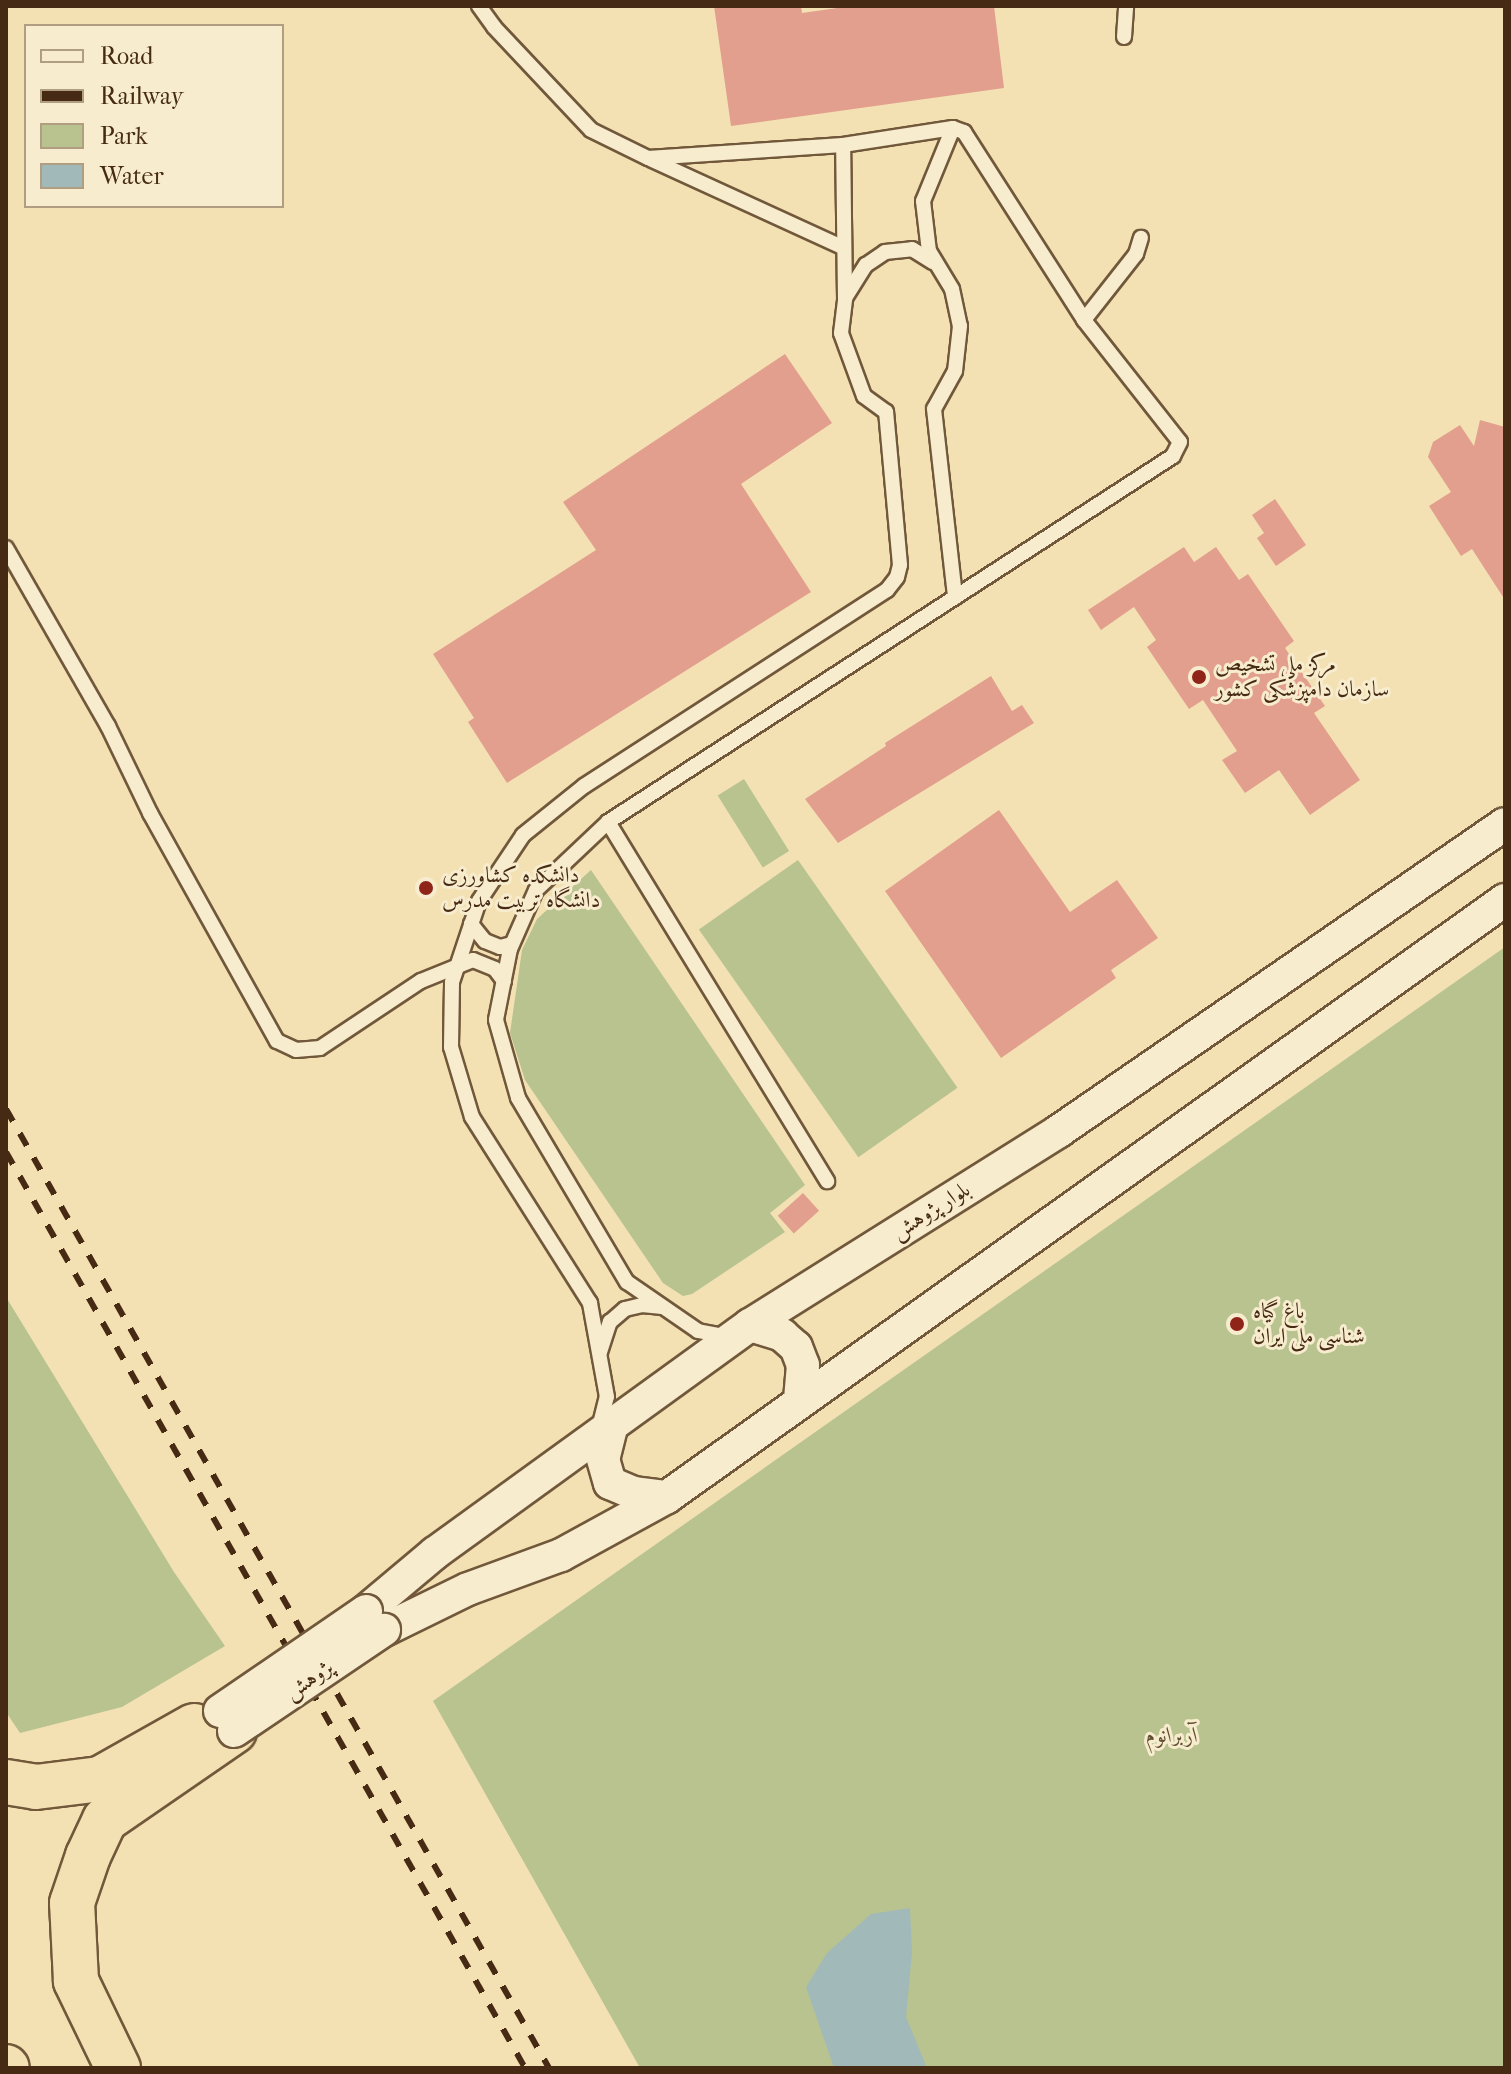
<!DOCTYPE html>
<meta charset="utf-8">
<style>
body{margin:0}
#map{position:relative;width:1511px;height:2074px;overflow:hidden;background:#f3e1b3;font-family:"IM FELL French Canon",Amiri,serif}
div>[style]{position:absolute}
.green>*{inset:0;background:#b8c38f;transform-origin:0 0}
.water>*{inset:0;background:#a1bab9}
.building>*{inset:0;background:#e39f8e;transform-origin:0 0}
.roads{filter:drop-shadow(2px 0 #71583b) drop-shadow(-2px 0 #71583b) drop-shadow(0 2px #71583b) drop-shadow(0 -2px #71583b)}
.service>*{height:14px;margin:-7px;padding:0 7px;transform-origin:7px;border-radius:7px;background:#f7ecce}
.tertiary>*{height:32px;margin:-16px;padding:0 16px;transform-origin:16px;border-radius:16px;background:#f7ecce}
.motorway>*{height:44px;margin:-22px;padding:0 22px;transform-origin:22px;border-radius:22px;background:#f3e1b3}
.rail>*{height:6px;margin-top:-3px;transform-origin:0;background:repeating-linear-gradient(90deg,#462a13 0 14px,transparent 0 28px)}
.bridges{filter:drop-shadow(2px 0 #71583b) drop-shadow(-2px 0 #71583b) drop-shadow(0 2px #71583b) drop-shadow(0 -2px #71583b)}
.tertiary-bridge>*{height:32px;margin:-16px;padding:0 16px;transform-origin:16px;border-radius:16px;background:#f7ecce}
.dots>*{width:22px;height:22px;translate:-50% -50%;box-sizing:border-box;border:4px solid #f7ecce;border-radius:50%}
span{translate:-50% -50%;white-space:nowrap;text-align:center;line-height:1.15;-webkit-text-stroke:6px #f7ecce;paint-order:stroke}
.poi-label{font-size:22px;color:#462a13}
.left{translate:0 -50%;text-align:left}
.street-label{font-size:22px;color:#462a13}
.park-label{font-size:22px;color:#625032;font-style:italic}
.frame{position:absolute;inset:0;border:8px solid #462a13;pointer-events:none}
.legend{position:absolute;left:24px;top:24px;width:260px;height:184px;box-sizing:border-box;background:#f7ecce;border:2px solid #b09e83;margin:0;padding:10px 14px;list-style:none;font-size:24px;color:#462a13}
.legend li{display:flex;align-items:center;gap:16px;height:40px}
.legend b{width:40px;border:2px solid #b09e83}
</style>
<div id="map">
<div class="green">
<i style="left:744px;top:779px;width:85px;height:31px;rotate:58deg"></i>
<i style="left:798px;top:860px;width:278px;height:121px;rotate:55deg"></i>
<i style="clip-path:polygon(591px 870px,805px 1185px,770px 1213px,785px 1232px,692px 1294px,683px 1296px,663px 1283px,525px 1080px,510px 1033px,522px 950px,537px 919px)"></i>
<i style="clip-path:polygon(1505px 947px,1505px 2068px,640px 2068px,433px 1701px)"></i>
<i style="clip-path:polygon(6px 1297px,174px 1572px,225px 1646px,122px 1707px,20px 1733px,6px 1712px)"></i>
</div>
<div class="water">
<i style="clip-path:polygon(910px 1908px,912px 1953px,906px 2017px,927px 2068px,834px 2068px,806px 1987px,827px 1953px,871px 1914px)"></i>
</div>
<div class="building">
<i style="clip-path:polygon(714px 6px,801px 6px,802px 13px,851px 6px,994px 6px,1004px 88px,731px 126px)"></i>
<i style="clip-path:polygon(785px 354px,832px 423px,741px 484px,811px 592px,507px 783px,468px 722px,474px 718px,433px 654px,596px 550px,563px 502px)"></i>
<i style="clip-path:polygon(1480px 420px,1505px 427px,1505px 600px,1472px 549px,1461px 556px,1429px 506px,1451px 492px,1428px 457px,1433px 442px,1460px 425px,1474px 446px)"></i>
<i style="clip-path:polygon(1275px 499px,1306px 545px,1276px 566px,1257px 538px,1264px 533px,1252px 515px)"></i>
<i style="clip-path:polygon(1184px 547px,1194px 562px,1216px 547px,1239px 580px,1248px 574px,1294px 641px,1285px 648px,1325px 706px,1314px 713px,1360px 780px,1310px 815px,1279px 770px,1245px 793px,1222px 760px,1237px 751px,1203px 700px,1189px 709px,1147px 647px,1156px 640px,1134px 607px,1101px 630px,1088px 610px)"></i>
<i style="clip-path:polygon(991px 676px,1012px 711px,1022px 705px,1034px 723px,838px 843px,805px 799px,886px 746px,885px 743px)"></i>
<i style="clip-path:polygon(999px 810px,1070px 912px,1117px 880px,1158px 938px,1111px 970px,1116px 978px,1001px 1058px,885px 891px)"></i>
<i style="left:803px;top:1193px;width:24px;height:34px;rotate:48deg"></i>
</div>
<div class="roads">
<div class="service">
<i style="left:479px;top:6px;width:26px;rotate:54deg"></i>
<i style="left:494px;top:27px;width:141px;rotate:46.7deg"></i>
<i style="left:591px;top:130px;width:64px;rotate:26.2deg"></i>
<i style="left:648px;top:158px;width:195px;rotate:-3.8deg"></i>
<i style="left:843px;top:145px;width:111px;rotate:-8.8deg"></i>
<i style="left:953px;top:128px;width:12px;rotate:20deg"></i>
<i style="left:964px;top:132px;width:223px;rotate:57.4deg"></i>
<i style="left:1084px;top:320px;width:155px;rotate:51.8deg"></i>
<i style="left:1180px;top:442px;width:16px;rotate:117deg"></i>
<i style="left:1173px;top:456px;width:673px;rotate:147.07deg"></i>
<i style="left:608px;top:822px;width:99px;rotate:136.6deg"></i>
<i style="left:536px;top:890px;width:64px;rotate:113.8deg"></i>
<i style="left:510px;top:949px;width:72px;rotate:101.2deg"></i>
<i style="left:496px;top:1020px;width:81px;rotate:74.2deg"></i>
<i style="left:518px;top:1098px;width:214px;rotate:59.4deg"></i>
<i style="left:627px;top:1282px;width:86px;rotate:34.6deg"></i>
<i style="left:698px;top:1331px;width:31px;rotate:11deg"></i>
<i style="left:1124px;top:37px;width:31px;rotate:-86deg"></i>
<i style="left:953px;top:128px;width:79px;rotate:112.3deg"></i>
<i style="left:923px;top:201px;width:50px;rotate:83.2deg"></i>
<i style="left:929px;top:251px;width:44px;rotate:58.8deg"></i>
<i style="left:952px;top:289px;width:38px;rotate:78deg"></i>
<i style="left:960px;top:326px;width:45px;rotate:96.3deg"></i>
<i style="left:955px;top:371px;width:43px;rotate:118.9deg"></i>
<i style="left:934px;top:409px;width:189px;rotate:83.6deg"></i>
<i style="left:652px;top:160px;width:209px;rotate:24.6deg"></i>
<i style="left:845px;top:298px;width:39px;rotate:-58deg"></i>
<i style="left:866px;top:265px;width:23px;rotate:-34deg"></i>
<i style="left:885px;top:252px;width:27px;rotate:-6deg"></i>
<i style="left:912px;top:249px;width:25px;rotate:32deg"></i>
<i style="left:1084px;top:320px;width:84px;rotate:-51.8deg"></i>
<i style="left:1136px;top:254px;width:17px;rotate:-73deg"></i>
<i style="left:6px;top:548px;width:205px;rotate:60.2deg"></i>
<i style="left:108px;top:726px;width:97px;rotate:64.2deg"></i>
<i style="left:150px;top:813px;width:261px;rotate:60.9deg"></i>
<i style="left:277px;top:1041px;width:21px;rotate:25deg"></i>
<i style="left:296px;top:1050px;width:24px;rotate:-5deg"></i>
<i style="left:320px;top:1048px;width:121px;rotate:-33.6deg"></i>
<i style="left:421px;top:981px;width:56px;rotate:-22deg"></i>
<i style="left:473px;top:960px;width:24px;rotate:22deg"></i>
<i style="left:495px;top:969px;width:15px;rotate:53deg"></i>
<i style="left:608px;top:822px;width:421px;rotate:58.6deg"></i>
<i style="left:471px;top:924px;width:22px;rotate:51deg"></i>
<i style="left:485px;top:941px;width:16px;rotate:22deg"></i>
<i style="left:500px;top:947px;width:12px;rotate:-14deg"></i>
<i style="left:600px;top:1352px;width:32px;rotate:-72deg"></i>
<i style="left:610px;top:1322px;width:20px;rotate:-41deg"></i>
<i style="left:625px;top:1309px;width:17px;rotate:-13deg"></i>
<i style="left:642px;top:1305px;width:18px;rotate:6deg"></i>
<i style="left:599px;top:1428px;width:32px;rotate:-76deg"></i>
<i style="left:607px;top:1397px;width:96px;rotate:-100.3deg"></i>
<i style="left:590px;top:1303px;width:220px;rotate:-122.4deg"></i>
<i style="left:472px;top:1117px;width:73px;rotate:-106.7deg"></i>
<i style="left:451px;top:1047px;width:65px;rotate:-89.1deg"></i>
<i style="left:452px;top:982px;width:85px;rotate:-71.6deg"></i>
<i style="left:479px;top:901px;width:79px;rotate:-56.3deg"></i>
<i style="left:523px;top:835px;width:78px;rotate:-38.8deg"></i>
<i style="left:584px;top:786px;width:361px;rotate:-32.9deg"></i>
<i style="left:887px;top:590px;width:16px;rotate:-52deg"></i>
<i style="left:897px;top:577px;width:12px;rotate:-76deg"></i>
<i style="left:900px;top:565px;width:154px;rotate:-95.2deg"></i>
<i style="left:886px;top:412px;width:27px;rotate:-144deg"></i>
<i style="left:864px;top:396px;width:67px;rotate:-110.1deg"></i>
<i style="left:841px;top:333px;width:35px;rotate:-83deg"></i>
<i style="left:845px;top:298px;width:153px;rotate:-90.7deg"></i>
</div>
<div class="tertiary">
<i style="left:750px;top:1325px;width:34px;rotate:17deg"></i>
<i style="left:782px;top:1335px;width:18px;rotate:41deg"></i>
<i style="left:796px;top:1347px;width:19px;rotate:69deg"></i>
<i style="left:803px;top:1365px;width:34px;rotate:95deg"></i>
<i style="left:612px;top:1424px;width:36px;rotate:104deg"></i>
<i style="left:603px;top:1459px;width:25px;rotate:74deg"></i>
<i style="left:610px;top:1483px;width:25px;rotate:23deg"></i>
<i style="left:633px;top:1493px;width:34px;rotate:7deg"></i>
<i style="left:366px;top:1611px;width:90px;rotate:-40deg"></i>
<i style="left:435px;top:1553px;width:389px;rotate:-35.9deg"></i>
<i style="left:750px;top:1325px;width:365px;rotate:-32.1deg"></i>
<i style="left:1059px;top:1131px;width:541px;rotate:-34.54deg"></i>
<i style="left:384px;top:1630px;width:93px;rotate:-26deg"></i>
<i style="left:468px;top:1589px;width:99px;rotate:-20.1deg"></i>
<i style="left:561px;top:1555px;width:121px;rotate:-28.7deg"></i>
<i style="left:667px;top:1497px;width:1029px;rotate:-35.47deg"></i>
</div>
<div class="motorway">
<i style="left:6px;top:1782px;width:30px;rotate:9deg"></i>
<i style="left:36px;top:1787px;width:64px;rotate:-7.1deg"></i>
<i style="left:100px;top:1779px;width:108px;rotate:-29.4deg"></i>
<i style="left:6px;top:2067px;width:1px;rotate:45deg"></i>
<i style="left:118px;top:2068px;width:97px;rotate:-115.8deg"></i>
<i style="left:76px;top:1981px;width:78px;rotate:-92.9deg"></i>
<i style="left:72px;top:1903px;width:50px;rotate:-71.2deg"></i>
<i style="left:88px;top:1856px;width:40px;rotate:-65deg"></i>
<i style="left:105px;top:1820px;width:157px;rotate:-34.6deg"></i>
</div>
</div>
<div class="rail">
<i style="left:6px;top:1109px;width:1102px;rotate:60.48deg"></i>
<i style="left:6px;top:1152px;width:1053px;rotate:60.46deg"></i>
</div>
<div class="bridges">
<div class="tertiary-bridge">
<i style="left:220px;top:1711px;width:177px;rotate:-34.4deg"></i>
<i style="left:234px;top:1731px;width:181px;rotate:-34deg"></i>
</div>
</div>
<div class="dots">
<i style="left:1199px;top:677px;background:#8f2418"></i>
<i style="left:426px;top:888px;background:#8f2418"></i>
<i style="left:1237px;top:1324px;background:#8f2418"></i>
</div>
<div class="poi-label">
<span class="left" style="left:1215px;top:677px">مرکز ملی تشخیص<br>سازمان دامپزشکی کشور</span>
<span class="left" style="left:442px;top:888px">دانشکده کشاورزی<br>دانشگاه تربیت مدرس</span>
<span class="left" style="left:1253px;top:1324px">باغ گیاه‌<br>شناسی ملی ایران</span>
</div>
<div class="street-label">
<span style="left:931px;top:1211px;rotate:-32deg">بلوار پژوهش</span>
<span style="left:309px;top:1680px;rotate:-34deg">پژوهش</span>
</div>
<div class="park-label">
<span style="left:1172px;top:1736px">آربرانوم</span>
</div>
<div class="frame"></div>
<ul class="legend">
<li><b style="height:10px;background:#f7ecce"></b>Road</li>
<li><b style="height:10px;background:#462a13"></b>Railway</li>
<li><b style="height:22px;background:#b8c38f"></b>Park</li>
<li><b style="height:22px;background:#a1bab9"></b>Water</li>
</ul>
</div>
